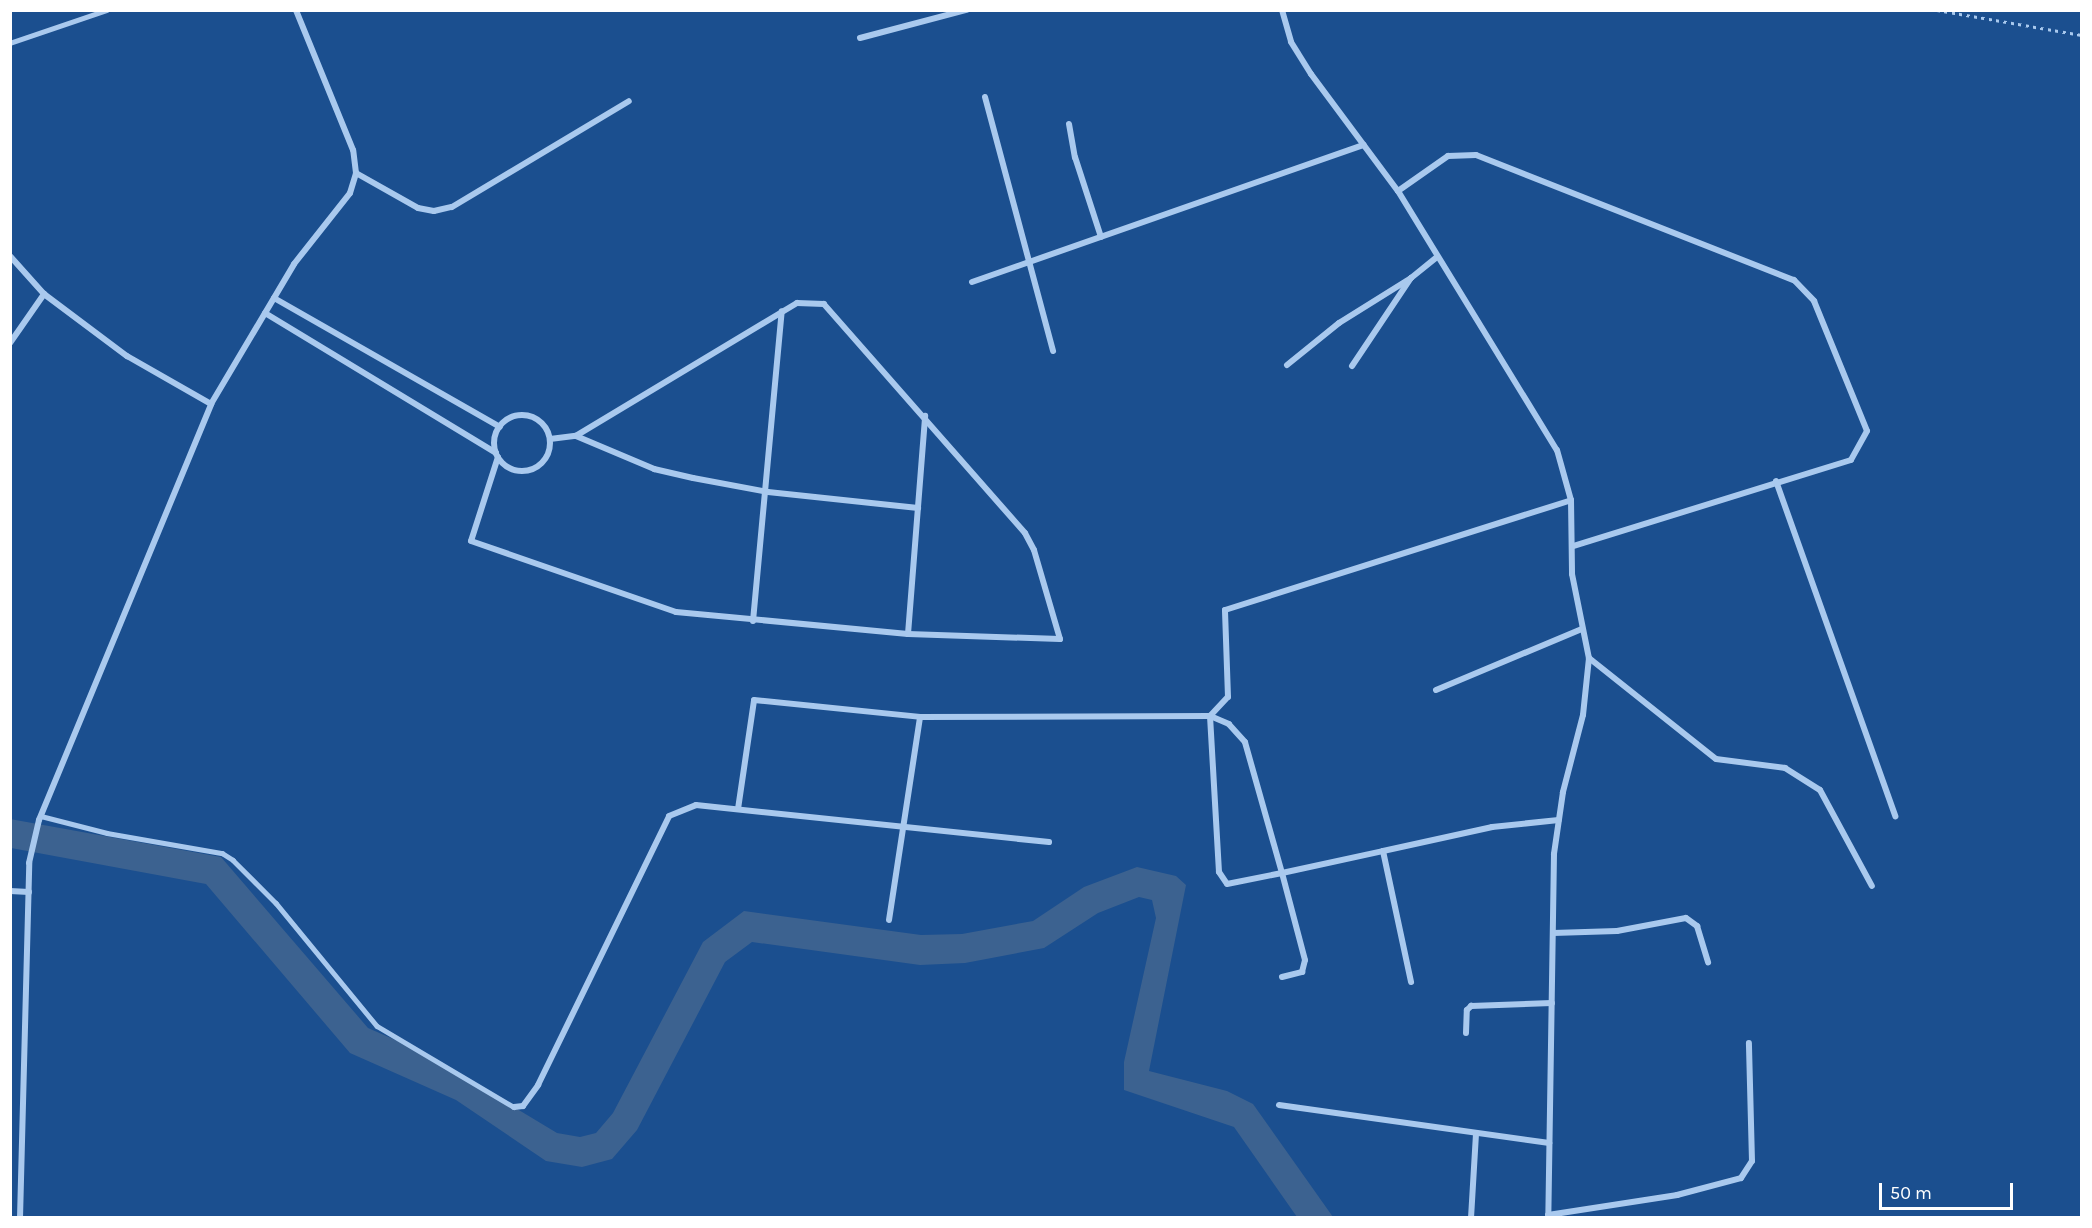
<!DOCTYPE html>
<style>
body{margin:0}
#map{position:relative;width:2092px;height:1228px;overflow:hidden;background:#1b4f8f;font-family:Karla,sans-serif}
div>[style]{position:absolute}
.water>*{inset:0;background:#3c6290}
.path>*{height:3px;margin-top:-1.5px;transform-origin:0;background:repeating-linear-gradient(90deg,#a9c9ee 0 3px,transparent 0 7.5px)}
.service>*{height:4.5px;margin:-2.25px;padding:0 2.25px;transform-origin:2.25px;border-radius:2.25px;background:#a9c9ee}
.minor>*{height:6px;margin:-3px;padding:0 3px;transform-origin:3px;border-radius:3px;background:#a9c9ee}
.minor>.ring{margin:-3px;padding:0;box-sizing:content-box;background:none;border:6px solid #a9c9ee;border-radius:50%}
span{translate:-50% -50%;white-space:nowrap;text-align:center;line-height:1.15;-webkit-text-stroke:4.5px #1b4f8f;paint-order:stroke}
.frame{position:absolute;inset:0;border:12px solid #fff;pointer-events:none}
.scale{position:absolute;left:1879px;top:1183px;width:134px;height:27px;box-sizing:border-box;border:3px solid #fff;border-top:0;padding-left:8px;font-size:18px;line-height:21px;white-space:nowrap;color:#fff;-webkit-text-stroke:4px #1b4f8f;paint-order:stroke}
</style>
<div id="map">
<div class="water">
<i style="clip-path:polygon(10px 819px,221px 857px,368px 1028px,423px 1052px,557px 1133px,580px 1137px,596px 1133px,613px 1113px,703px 942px,744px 911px,921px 935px,962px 934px,1033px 921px,1084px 887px,1137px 867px,1176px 876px,1186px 885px,1149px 1071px,1227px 1091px,1253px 1104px,1333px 1217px,1297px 1217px,1234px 1127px,1124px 1090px,1124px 1062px,1156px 918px,1152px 900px,1139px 897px,1098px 913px,1044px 948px,965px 963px,920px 965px,752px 942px,725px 962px,637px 1130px,612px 1159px,582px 1167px,546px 1161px,456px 1100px,350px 1053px,206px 884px,11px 848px)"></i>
</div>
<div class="path">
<i style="left:1937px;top:10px;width:147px;rotate:9.8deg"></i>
</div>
<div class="service">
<i style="left:10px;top:43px;width:102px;rotate:-18.8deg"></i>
<i style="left:41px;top:816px;width:68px;rotate:14.4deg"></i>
<i style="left:107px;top:833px;width:117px;rotate:9.9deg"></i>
<i style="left:222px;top:853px;width:13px;rotate:32deg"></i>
<i style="left:233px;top:860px;width:61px;rotate:45deg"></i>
<i style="left:276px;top:903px;width:159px;rotate:50.6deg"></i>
<i style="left:377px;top:1026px;width:159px;rotate:30.6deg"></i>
</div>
<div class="minor">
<i style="left:1282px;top:10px;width:33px;rotate:74deg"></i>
<i style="left:1291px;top:42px;width:38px;rotate:58deg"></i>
<i style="left:1311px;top:74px;width:146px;rotate:53.4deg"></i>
<i style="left:1398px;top:191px;width:304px;rotate:58.5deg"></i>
<i style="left:1557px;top:450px;width:52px;rotate:74.4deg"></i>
<i style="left:1571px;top:500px;width:74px;rotate:89.2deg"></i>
<i style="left:1572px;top:574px;width:86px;rotate:78.6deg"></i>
<i style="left:1589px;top:658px;width:57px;rotate:96deg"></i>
<i style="left:1583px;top:715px;width:80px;rotate:104.6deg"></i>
<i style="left:1563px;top:792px;width:63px;rotate:98.3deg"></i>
<i style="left:1554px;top:854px;width:364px;rotate:90.9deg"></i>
<i style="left:860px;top:38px;width:110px;rotate:-14.8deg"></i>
<i style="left:985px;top:97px;width:263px;rotate:75deg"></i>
<i style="left:1069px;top:124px;width:34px;rotate:80deg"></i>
<i style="left:1075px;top:157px;width:84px;rotate:72deg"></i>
<i style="left:356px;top:173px;width:71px;rotate:29.4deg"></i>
<i style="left:418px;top:208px;width:16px;rotate:11deg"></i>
<i style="left:434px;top:211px;width:18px;rotate:-13deg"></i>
<i style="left:452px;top:207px;width:206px;rotate:-30.9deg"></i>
<i style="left:1398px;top:191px;width:61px;rotate:-35deg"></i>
<i style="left:1448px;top:156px;width:28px;rotate:-2deg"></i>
<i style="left:1476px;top:155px;width:342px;rotate:21.5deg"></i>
<i style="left:1794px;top:280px;width:29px;rotate:46deg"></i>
<i style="left:1814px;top:301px;width:140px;rotate:67.8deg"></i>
<i style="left:1867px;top:431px;width:33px;rotate:119deg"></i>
<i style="left:1851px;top:460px;width:291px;rotate:162.8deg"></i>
<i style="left:10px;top:256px;width:51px;rotate:48.2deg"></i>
<i style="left:44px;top:294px;width:104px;rotate:36.8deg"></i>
<i style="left:127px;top:356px;width:97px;rotate:29.7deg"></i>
<i style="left:972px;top:282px;width:415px;rotate:-19.3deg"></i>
<i style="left:274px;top:298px;width:260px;rotate:29.7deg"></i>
<i style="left:265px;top:313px;width:270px;rotate:31.2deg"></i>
<i style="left:10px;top:343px;width:60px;rotate:-55.2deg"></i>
<i style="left:1287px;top:365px;width:67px;rotate:-38.9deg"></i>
<i style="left:1339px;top:323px;width:85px;rotate:-32deg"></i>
<i style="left:1352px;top:366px;width:106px;rotate:-56.2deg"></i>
<i style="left:1411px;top:278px;width:32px;rotate:-39deg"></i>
<i class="ring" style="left:494px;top:415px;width:50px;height:50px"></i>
<i style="left:550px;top:439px;width:26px;rotate:-7deg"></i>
<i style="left:576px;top:436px;width:85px;rotate:22.9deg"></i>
<i style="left:654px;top:469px;width:40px;rotate:13deg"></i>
<i style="left:693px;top:478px;width:76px;rotate:10.6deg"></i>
<i style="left:768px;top:492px;width:151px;rotate:6.1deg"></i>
<i style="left:498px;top:457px;width:88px;rotate:107.8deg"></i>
<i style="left:471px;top:541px;width:217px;rotate:19.1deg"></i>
<i style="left:676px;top:612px;width:233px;rotate:5.4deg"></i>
<i style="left:908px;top:634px;width:152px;rotate:1.9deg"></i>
<i style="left:1060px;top:639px;width:93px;rotate:-106.3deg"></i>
<i style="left:1034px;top:550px;width:19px;rotate:-118deg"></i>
<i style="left:1025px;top:533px;width:305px;rotate:-131.3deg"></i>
<i style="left:824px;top:304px;width:27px;rotate:-178deg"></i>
<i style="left:797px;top:303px;width:258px;rotate:149deg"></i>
<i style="left:1776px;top:481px;width:356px;rotate:70.4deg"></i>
<i style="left:753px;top:621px;width:311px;rotate:-84.7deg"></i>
<i style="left:908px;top:634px;width:219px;rotate:-85.5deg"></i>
<i style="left:1589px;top:658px;width:162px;rotate:38.5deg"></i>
<i style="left:1716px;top:759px;width:70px;rotate:7.4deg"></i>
<i style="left:1785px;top:768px;width:41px;rotate:32.2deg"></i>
<i style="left:1820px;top:790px;width:109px;rotate:61.6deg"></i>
<i style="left:1436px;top:690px;width:158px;rotate:-22.7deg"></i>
<i style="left:738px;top:809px;width:110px;rotate:-81.6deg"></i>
<i style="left:754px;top:700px;width:167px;rotate:5.8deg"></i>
<i style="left:920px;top:717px;width:290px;rotate:-0.2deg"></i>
<i style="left:1210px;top:716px;width:26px;rotate:-47deg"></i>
<i style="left:1228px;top:697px;width:87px;rotate:-92deg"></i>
<i style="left:1225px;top:610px;width:363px;rotate:-17.6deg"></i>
<i style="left:1383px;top:851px;width:134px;rotate:77.9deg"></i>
<i style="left:10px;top:891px;width:19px;rotate:3deg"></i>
<i style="left:889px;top:920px;width:205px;rotate:-81.3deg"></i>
<i style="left:1553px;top:933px;width:64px;rotate:-1.8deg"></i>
<i style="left:1617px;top:931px;width:70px;rotate:-10.7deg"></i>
<i style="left:1686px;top:918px;width:14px;rotate:36deg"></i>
<i style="left:1697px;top:926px;width:38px;rotate:73deg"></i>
<i style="left:1282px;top:977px;width:21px;rotate:-14deg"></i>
<i style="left:1302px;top:972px;width:12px;rotate:-76deg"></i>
<i style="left:1305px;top:960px;width:90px;rotate:-104.8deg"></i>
<i style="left:1282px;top:873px;width:136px;rotate:-105.8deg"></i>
<i style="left:1245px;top:742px;width:24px;rotate:-132deg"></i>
<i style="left:1229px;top:724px;width:21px;rotate:-157deg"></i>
<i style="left:1210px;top:716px;width:156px;rotate:86.7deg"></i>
<i style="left:1219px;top:872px;width:14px;rotate:56deg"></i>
<i style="left:1227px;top:884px;width:56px;rotate:-11.3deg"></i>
<i style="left:1282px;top:873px;width:103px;rotate:-12.3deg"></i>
<i style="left:1383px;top:851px;width:112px;rotate:-12.4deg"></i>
<i style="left:1492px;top:827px;width:67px;rotate:-6deg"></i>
<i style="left:1466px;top:1033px;width:23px;rotate:-88deg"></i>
<i style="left:1467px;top:1010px;width:6px;rotate:-45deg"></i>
<i style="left:1471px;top:1006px;width:81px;rotate:-2.1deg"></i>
<i style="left:1279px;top:1105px;width:273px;rotate:8deg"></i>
<i style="left:514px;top:1107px;width:9px;rotate:-6deg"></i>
<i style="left:523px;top:1106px;width:26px;rotate:-54deg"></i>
<i style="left:538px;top:1085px;width:299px;rotate:-64deg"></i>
<i style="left:669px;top:816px;width:29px;rotate:-22deg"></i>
<i style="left:696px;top:805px;width:355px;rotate:6deg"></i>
<i style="left:1548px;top:1215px;width:131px;rotate:-8.8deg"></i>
<i style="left:1677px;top:1195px;width:66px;rotate:-14.9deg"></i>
<i style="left:1741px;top:1178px;width:20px;rotate:-57deg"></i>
<i style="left:1752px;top:1161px;width:118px;rotate:-91.5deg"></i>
<i style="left:20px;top:1218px;width:355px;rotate:-88.5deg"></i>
<i style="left:29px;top:863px;width:44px;rotate:-76.9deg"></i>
<i style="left:39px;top:820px;width:450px;rotate:-67.5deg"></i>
<i style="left:211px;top:404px;width:163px;rotate:-59.3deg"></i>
<i style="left:294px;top:264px;width:90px;rotate:-51.7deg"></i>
<i style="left:350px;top:193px;width:21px;rotate:-73deg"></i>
<i style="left:356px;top:173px;width:23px;rotate:-97deg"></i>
<i style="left:353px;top:150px;width:151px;rotate:-112.2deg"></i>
<i style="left:1471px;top:1218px;width:83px;rotate:-86.6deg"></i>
</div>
<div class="frame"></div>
<div class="scale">50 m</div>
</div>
